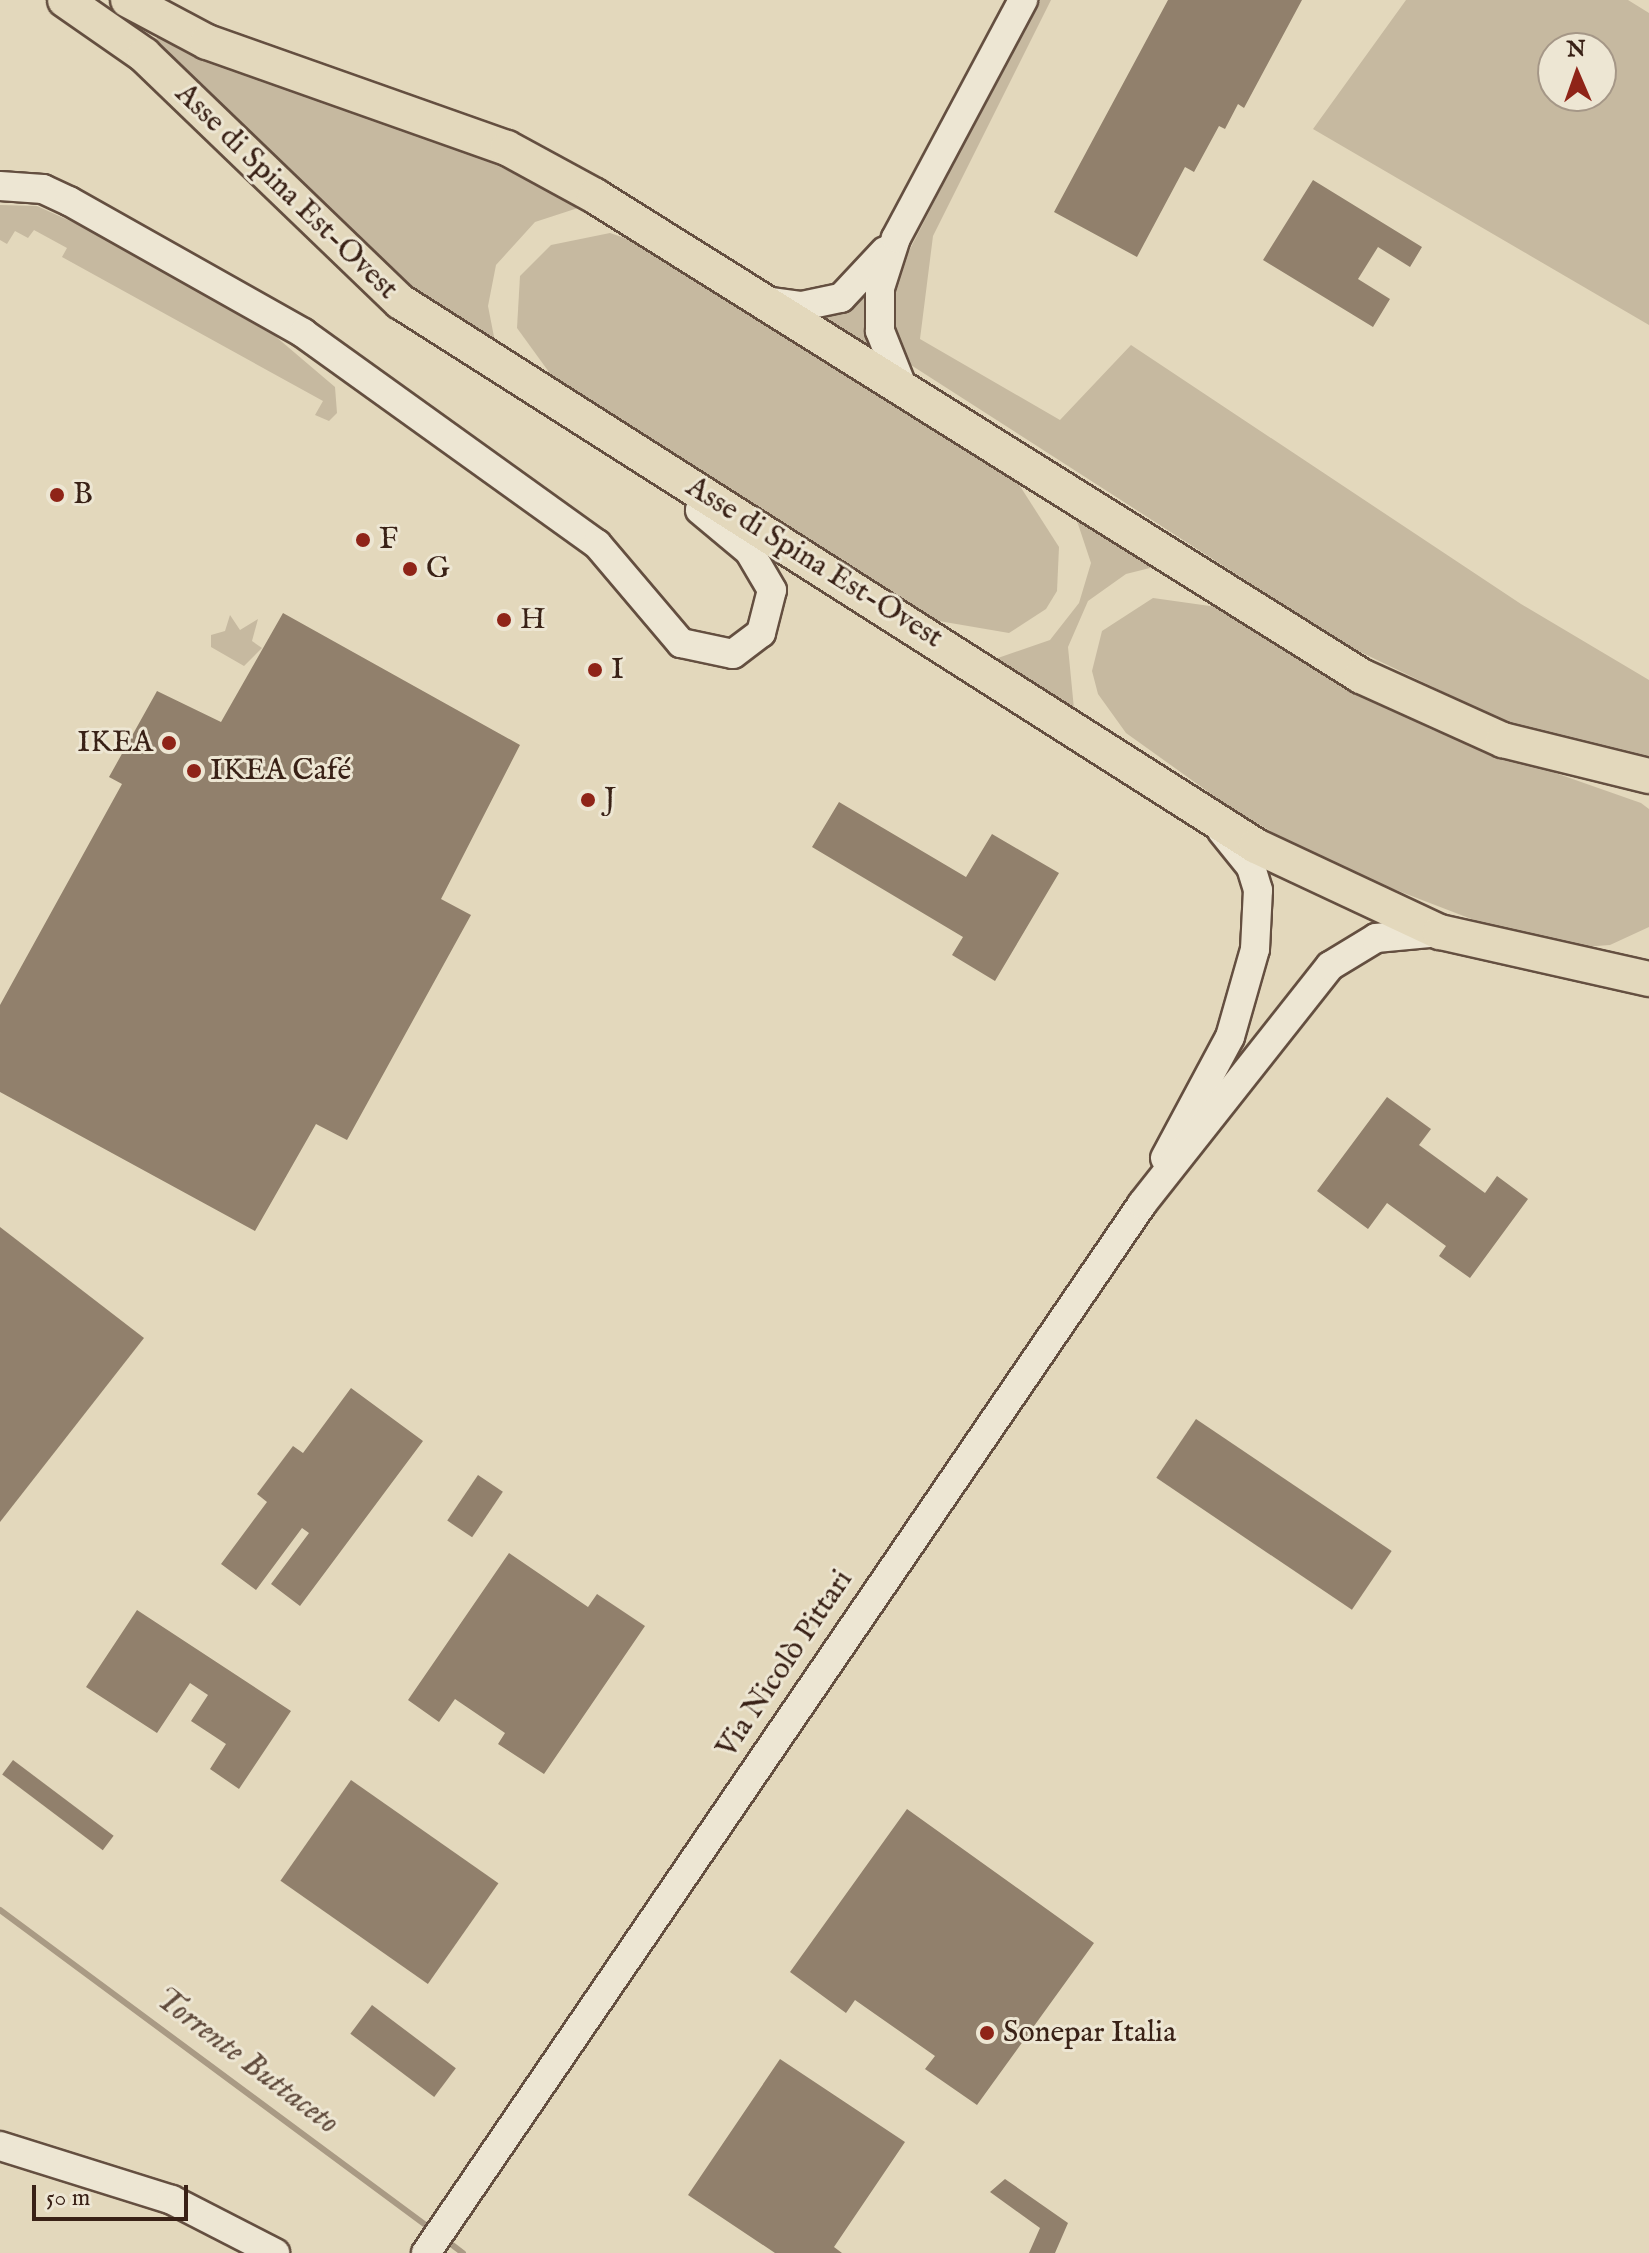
<!DOCTYPE html>
<meta charset="utf-8">
<style>
body{margin:0}
#map{position:relative;width:1649px;height:2253px;overflow:hidden;background:#e3d8bc;font-family:"IM FELL English",serif}
div>[style]{position:absolute}
.green>*{inset:0;background:#c6b9a0}
.stream>*{height:6px;margin:-3px;padding:0 3px;transform-origin:3px;border-radius:3px;background:#a99a84}
.building>*{inset:0;background:#91806c;transform-origin:0 0}
.roads{filter:drop-shadow(2px 0 #644f40) drop-shadow(-2px 0 #644f40) drop-shadow(0 2px #644f40) drop-shadow(0 -2px #644f40)}
.minor>*{height:28px;margin:-14px;padding:0 14px;transform-origin:14px;border-radius:14px;background:#ede6d3}
.major>*{height:34px;margin:-17px;padding:0 17px;transform-origin:17px;border-radius:17px;background:#e3d8bc}
.dots>*{width:22px;height:22px;translate:-50% -50%;box-sizing:border-box;border:4px solid #ede6d3;border-radius:50%}
span{translate:-50% -50%;white-space:nowrap;text-align:center;line-height:1.15;-webkit-text-stroke:6px #ede6d3;paint-order:stroke}
.street-label{font-size:30px;color:#392116}
.poi-label{font-size:30px;color:#392116}
.left{translate:0 -50%;text-align:left}
.right{translate:-100% -50%;text-align:right}
.water-label{font-size:32px;color:#604b3c;font-style:italic}
.north{position:absolute;left:1537px;top:32px;width:80px;height:80px;box-sizing:border-box;background:#ede6d3;border:2px solid #a59787;border-radius:50%;rotate:358deg;font-size:22px;font-weight:700;line-height:32px;text-align:center;color:#392116}
.north::after{content:'';display:block;margin:auto;width:28px;height:36px;background:#8f2418;clip-path:polygon(50% 0,100% 100%,50% 72%,0 100%)}
.scale{position:absolute;left:32px;top:2185px;width:156px;height:36px;box-sizing:border-box;border:4px solid #392116;border-top:0;padding-left:10px;font-size:24px;line-height:28px;white-space:nowrap;color:#392116;-webkit-text-stroke:6px #ede6d3;paint-order:stroke}
</style>
<div id="map">
<div class="green">
<i style="clip-path:polygon(1038px 0,1051px 0,933px 236px,920px 339px,1060px 420px,1131px 345px,1521px 604px,1649px 680px,1649px 758px,1510px 724px,1348px 646px,900px 358px,890px 340px,890px 288px)"></i>
<i style="clip-path:polygon(evenodd,1406px 0,1628px 0,1649px 13px,1649px 325px,1313px 129px,1406px 0,1553px 48px,1601px 48px,1601px 96px,1553px 96px,1553px 48px)"></i>
<i style="clip-path:polygon(158px 35px,430px 132px,581px 207px,535px 222px,496px 265px,488px 306px,496px 347px,410px 290px,155px 42px)"></i>
<i style="clip-path:polygon(0 205px,37px 206px,88px 229px,275px 336px,335px 387px,337px 413px,329px 421px,315px 415px,323px 401px,62px 257px,67px 248px,34px 230px,28px 238px,15px 231px,7px 244px,0 240px)"></i>
<i style="clip-path:polygon(610px 233px,642px 244px,1018px 483px,1059px 547px,1057px 591px,1046px 609px,1009px 633px,933px 620px,554px 379px,517px 328px,520px 276px,551px 245px)"></i>
<i style="clip-path:polygon(870px 290px,875px 350px,821px 315px)"></i>
<i style="clip-path:polygon(1077px 521px,1154px 567px,1126px 574px,1088px 601px,1068px 647px,1074px 709px,995px 659px,1050px 640px,1079px 603px,1091px 563px)"></i>
<i style="clip-path:polygon(1153px 598px,1217px 607px,1430px 729px,1641px 803px,1649px 809px,1649px 927px,1610px 945px,1582px 947px,1500px 930px,1331px 865px,1235px 811px,1126px 733px,1098px 694px,1092px 671px,1102px 631px)"></i>
<i style="clip-path:polygon(230px 615px,240px 630px,258px 619px,252px 641px,262px 648px,244px 666px,211px 647px,211px 635px,225px 631px)"></i>
</div>
<div class="stream">
<i style="left:0;top:1910px;width:536px;rotate:36.51deg"></i>
<i style="left:443px;top:2238px;width:25px;rotate:37deg"></i>
</div>
<div class="building">
<i style="clip-path:polygon(1168px 0,1302px 0,1244px 108px,1238px 104px,1225px 129px,1219px 126px,1194px 172px,1185px 167px,1137px 257px,1054px 212px)"></i>
<i style="clip-path:polygon(1313px 180px,1422px 247px,1410px 267px,1378px 247px,1358px 279px,1390px 299px,1373px 327px,1263px 260px)"></i>
<i style="clip-path:polygon(283px 613px,520px 745px,441px 899px,471px 915px,347px 1140px,316px 1124px,255px 1231px,0 1092px,0 1005px,122px 784px,109px 777px,157px 691px,221px 722px)"></i>
<i style="clip-path:polygon(839px 802px,966px 877px,992px 834px,1059px 873px,995px 981px,952px 955px,963px 937px,812px 847px)"></i>
<i style="clip-path:polygon(1387px 1097px,1431px 1129px,1419px 1145px,1485px 1193px,1497px 1176px,1528px 1199px,1470px 1278px,1439px 1256px,1446px 1246px,1387px 1203px,1368px 1229px,1317px 1191px)"></i>
<i style="clip-path:polygon(0 1227px,144px 1338px,0 1522px)"></i>
<i style="clip-path:polygon(351px 1388px,423px 1441px,300px 1606px,271px 1584px,309px 1533px,302px 1528px,256px 1590px,221px 1564px,267px 1502px,257px 1494px,293px 1446px,303px 1453px)"></i>
<i style="left:1196px;top:1419px;width:236px;height:71px;rotate:34deg"></i>
<i style="left:478px;top:1475px;width:30px;height:55px;rotate:34deg"></i>
<i style="clip-path:polygon(509px 1553px,588px 1607px,597px 1594px,645px 1626px,544px 1774px,498px 1744px,505px 1733px,455px 1699px,439px 1722px,408px 1700px)"></i>
<i style="clip-path:polygon(137px 1610px,291px 1711px,239px 1789px,210px 1769px,226px 1744px,191px 1721px,208px 1695px,190px 1683px,157px 1733px,86px 1687px)"></i>
<i style="left:13px;top:1760px;width:126px;height:18px;rotate:37deg"></i>
<i style="left:351px;top:1780px;width:180px;height:123px;rotate:35deg"></i>
<i style="clip-path:polygon(907px 1809px,1094px 1943px,977px 2105px,925px 2069px,935px 2056px,855px 2000px,846px 2013px,790px 1972px)"></i>
<i style="left:372px;top:2005px;width:105px;height:36px;rotate:37deg"></i>
<i style="clip-path:polygon(780px 2059px,905px 2142px,834px 2247px,842px 2253px,775px 2253px,688px 2195px)"></i>
<i style="clip-path:polygon(1005px 2179px,1068px 2223px,1055px 2253px,1029px 2253px,1040px 2228px,990px 2192px)"></i>
</div>
<div class="roads">
<div class="minor">
<i style="left:0;top:186px;width:43px;rotate:4deg"></i>
<i style="left:43px;top:189px;width:29px;rotate:25deg"></i>
<i style="left:69px;top:201px;width:269px;rotate:29.4deg"></i>
<i style="left:303px;top:333px;width:362px;rotate:35.7deg"></i>
<i style="left:597px;top:544px;width:130px;rotate:49.7deg"></i>
<i style="left:681px;top:643px;width:53px;rotate:11.9deg"></i>
<i style="left:733px;top:654px;width:35px;rotate:-37deg"></i>
<i style="left:761px;top:633px;width:44px;rotate:-75.7deg"></i>
<i style="left:772px;top:590px;width:45px;rotate:-120.5deg"></i>
<i style="left:749px;top:551px;width:64px;rotate:-140.1deg"></i>
<i style="left:765px;top:301px;width:37px;rotate:8deg"></i>
<i style="left:802px;top:306px;width:40px;rotate:-12deg"></i>
<i style="left:841px;top:298px;width:64px;rotate:-46.9deg"></i>
<i style="left:904px;top:391px;width:65px;rotate:-111.8deg"></i>
<i style="left:880px;top:331px;width:43px;rotate:-90deg"></i>
<i style="left:880px;top:288px;width:52px;rotate:-72.3deg"></i>
<i style="left:896px;top:238px;width:270px;rotate:-61.9deg"></i>
<i style="left:1165px;top:1158px;width:137px;rotate:-61.8deg"></i>
<i style="left:1230px;top:1037px;width:91px;rotate:-74.1deg"></i>
<i style="left:1255px;top:949px;width:59px;rotate:-87.1deg"></i>
<i style="left:1258px;top:890px;width:24px;rotate:-107deg"></i>
<i style="left:1251px;top:867px;width:46px;rotate:-128.9deg"></i>
<i style="left:0;top:2146px;width:180px;rotate:17.4deg"></i>
<i style="left:172px;top:2200px;width:116px;rotate:27.2deg"></i>
<i style="left:426px;top:2253px;width:1270px;rotate:-55.68deg"></i>
<i style="left:1142px;top:1204px;width:303px;rotate:-51.7deg"></i>
<i style="left:1330px;top:966px;width:54px;rotate:-31.3deg"></i>
<i style="left:1376px;top:938px;width:64px;rotate:-5.4deg"></i>
</div>
<div class="major">
<i style="left:65px;top:0;width:96px;rotate:34.8deg"></i>
<i style="left:144px;top:55px;width:356px;rotate:43.9deg"></i>
<i style="left:401px;top:302px;width:1013px;rotate:32.47deg"></i>
<i style="left:1256px;top:846px;width:203px;rotate:25.1deg"></i>
<i style="left:1440px;top:932px;width:214px;rotate:12.7deg"></i>
<i style="left:128px;top:0;width:89px;rotate:28deg"></i>
<i style="left:207px;top:42px;width:318px;rotate:19.5deg"></i>
<i style="left:507px;top:148px;width:100px;rotate:28.6deg"></i>
<i style="left:595px;top:196px;width:904px;rotate:32.07deg"></i>
<i style="left:1361px;top:676px;width:156px;rotate:24.3deg"></i>
<i style="left:1503px;top:740px;width:150px;rotate:13.9deg"></i>
</div>
</div>
<div class="dots">
<i style="left:57px;top:495px;background:#8f2418"></i>
<i style="left:363px;top:540px;background:#8f2418"></i>
<i style="left:410px;top:569px;background:#8f2418"></i>
<i style="left:504px;top:620px;background:#8f2418"></i>
<i style="left:595px;top:670px;background:#8f2418"></i>
<i style="left:169px;top:743px;background:#8f2418"></i>
<i style="left:194px;top:771px;background:#8f2418"></i>
<i style="left:588px;top:800px;background:#8f2418"></i>
<i style="left:987px;top:2033px;background:#8f2418"></i>
</div>
<div class="street-label">
<span style="left:286px;top:192px;rotate:44deg">Asse di Spina Est-Ovest</span>
<span style="left:814px;top:563px;rotate:32deg">Asse di Spina Est-Ovest</span>
<span style="left:785px;top:1664px;rotate:-56deg">Via Nicolò Pittari</span>
</div>
<div class="poi-label">
<span class="left" style="left:73px;top:495px">B</span>
<span class="left" style="left:379px;top:540px">F</span>
<span class="left" style="left:426px;top:569px">G</span>
<span class="left" style="left:520px;top:620px">H</span>
<span class="left" style="left:611px;top:670px">I</span>
<span class="right" style="left:153px;top:743px">IKEA</span>
<span class="left" style="left:210px;top:771px">IKEA Café</span>
<span class="left" style="left:604px;top:800px">J</span>
<span class="left" style="left:1003px;top:2033px">Sonepar Italia</span>
</div>
<div class="water-label">
<span style="left:246px;top:2062px;rotate:37deg">Torrente Buttaceto</span>
</div>
<div class="north">N</div>
<div class="scale">50 m</div>
</div>
